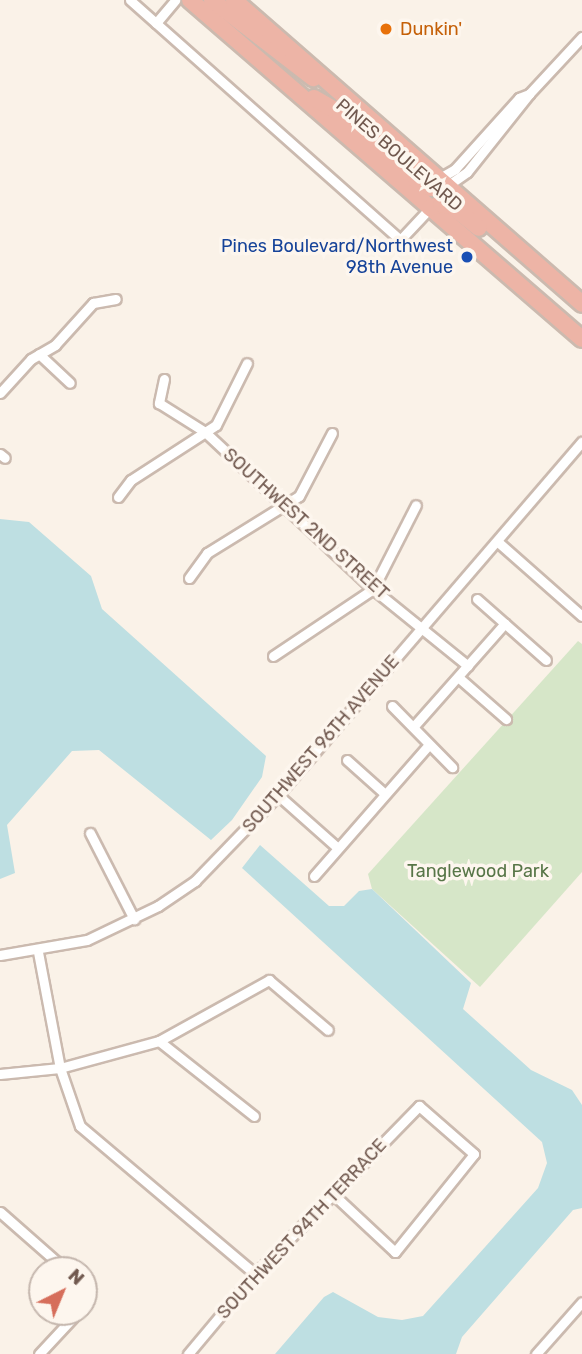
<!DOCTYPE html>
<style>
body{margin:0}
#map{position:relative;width:582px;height:1354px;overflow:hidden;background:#faf2e8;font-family:Rubik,sans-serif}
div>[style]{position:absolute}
.green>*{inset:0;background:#d6e6c8}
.water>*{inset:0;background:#bedfe2}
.roads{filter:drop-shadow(2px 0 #cbbaaf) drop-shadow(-2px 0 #cbbaaf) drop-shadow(0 2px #cbbaaf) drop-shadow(0 -2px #cbbaaf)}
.street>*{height:9px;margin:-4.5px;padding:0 4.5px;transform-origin:4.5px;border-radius:4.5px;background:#fff}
.highway>*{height:16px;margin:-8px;padding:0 8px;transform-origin:8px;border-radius:8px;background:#edb4a6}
.dots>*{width:19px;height:19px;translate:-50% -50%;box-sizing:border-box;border:4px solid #fdf6ee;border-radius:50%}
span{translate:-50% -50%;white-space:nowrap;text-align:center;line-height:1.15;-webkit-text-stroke:7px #fdf6ee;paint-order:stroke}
.food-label{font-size:18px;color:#c56008}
.left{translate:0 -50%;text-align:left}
.street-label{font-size:18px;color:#71594f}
.transit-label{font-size:18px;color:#164399}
.right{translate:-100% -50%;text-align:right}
.park-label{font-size:18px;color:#587648}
.north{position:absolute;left:28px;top:1256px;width:70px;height:70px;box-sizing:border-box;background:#fdf6ee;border:2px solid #c5b7ae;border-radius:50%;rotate:43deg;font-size:19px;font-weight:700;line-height:28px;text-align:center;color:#71594f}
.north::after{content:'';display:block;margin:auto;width:24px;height:32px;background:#d66e5b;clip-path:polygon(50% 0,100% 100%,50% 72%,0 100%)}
</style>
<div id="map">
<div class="green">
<i style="clip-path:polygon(578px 641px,582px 644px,582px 872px,480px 987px,372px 889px,368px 874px)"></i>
</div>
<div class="water">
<i style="clip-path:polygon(0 519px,29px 522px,91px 576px,102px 609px,266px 756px,262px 777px,232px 820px,211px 840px,99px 750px,72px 751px,7px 825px,15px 873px,0 879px)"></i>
<i style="clip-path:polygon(260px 845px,329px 906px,344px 906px,359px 891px,372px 889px,471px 983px,463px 1009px,531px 1070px,572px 1090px,582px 1105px,582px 1208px,573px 1210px,462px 1337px,456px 1354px,275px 1354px,324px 1297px,333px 1292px,378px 1317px,402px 1320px,423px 1316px,538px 1188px,547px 1163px,542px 1142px,242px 868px)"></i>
</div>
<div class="roads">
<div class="street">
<i style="left:130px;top:0;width:361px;rotate:41.6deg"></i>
<i style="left:400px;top:240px;width:44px;rotate:-46.8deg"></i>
<i style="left:156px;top:23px;width:30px;rotate:-50deg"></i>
<i style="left:438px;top:179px;width:20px;rotate:-30deg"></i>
<i style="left:455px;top:169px;width:96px;rotate:-48deg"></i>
<i style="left:519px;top:98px;width:11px;rotate:-22deg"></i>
<i style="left:447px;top:186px;width:24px;rotate:-35deg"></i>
<i style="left:467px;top:172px;width:100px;rotate:-51.5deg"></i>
<i style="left:529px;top:94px;width:78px;rotate:-47.1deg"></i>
<i style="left:39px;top:354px;width:42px;rotate:43.1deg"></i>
<i style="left:164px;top:379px;width:25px;rotate:102deg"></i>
<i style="left:159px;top:403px;width:54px;rotate:32.2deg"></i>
<i style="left:205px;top:432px;width:230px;rotate:43.1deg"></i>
<i style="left:373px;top:589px;width:122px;rotate:39deg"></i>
<i style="left:0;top:393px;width:46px;rotate:-47.6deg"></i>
<i style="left:31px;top:359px;width:28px;rotate:-30deg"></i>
<i style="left:55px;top:345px;width:57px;rotate:-47.9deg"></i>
<i style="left:93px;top:303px;width:23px;rotate:-10deg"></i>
<i style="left:0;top:454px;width:6px;rotate:39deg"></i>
<i style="left:118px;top:497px;width:21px;rotate:-53deg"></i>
<i style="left:131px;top:480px;width:101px;rotate:-32.9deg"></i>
<i style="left:216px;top:425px;width:69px;rotate:-63.4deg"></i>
<i style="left:498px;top:542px;width:112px;rotate:41.4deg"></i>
<i style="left:189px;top:578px;width:31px;rotate:-54deg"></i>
<i style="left:207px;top:553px;width:108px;rotate:-31.8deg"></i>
<i style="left:299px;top:496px;width:71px;rotate:-62.4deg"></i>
<i style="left:477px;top:599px;width:92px;rotate:41.5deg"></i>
<i style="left:273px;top:656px;width:120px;rotate:-33.8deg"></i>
<i style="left:373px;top:589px;width:94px;rotate:-62.9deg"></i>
<i style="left:458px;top:677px;width:64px;rotate:41.2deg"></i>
<i style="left:392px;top:706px;width:86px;rotate:45.5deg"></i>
<i style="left:414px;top:726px;width:137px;rotate:-48.5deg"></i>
<i style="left:347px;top:760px;width:51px;rotate:41.8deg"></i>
<i style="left:278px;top:795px;width:80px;rotate:41.5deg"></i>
<i style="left:90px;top:833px;width:97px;rotate:62.9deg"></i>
<i style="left:314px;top:876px;width:173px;rotate:-48.8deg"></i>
<i style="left:38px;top:952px;width:118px;rotate:79.3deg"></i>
<i style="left:60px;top:1068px;width:61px;rotate:71deg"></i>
<i style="left:80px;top:1126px;width:229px;rotate:40.2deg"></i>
<i style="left:0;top:955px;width:88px;rotate:-9.8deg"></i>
<i style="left:87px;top:940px;width:79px;rotate:-25.6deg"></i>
<i style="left:158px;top:906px;width:45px;rotate:-34deg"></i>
<i style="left:195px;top:881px;width:120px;rotate:-46deg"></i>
<i style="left:278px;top:795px;width:466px;rotate:-49.3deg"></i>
<i style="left:159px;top:1041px;width:121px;rotate:38.3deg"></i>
<i style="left:0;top:1074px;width:60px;rotate:-5.7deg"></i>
<i style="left:60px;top:1068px;width:103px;rotate:-15.3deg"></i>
<i style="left:159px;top:1041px;width:126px;rotate:-29deg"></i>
<i style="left:269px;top:980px;width:77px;rotate:40.3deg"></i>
<i style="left:0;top:1212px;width:88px;rotate:41.3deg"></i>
<i style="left:84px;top:1287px;width:19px;rotate:90deg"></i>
<i style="left:39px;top:1354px;width:57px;rotate:-47.1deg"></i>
<i style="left:188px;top:1354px;width:104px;rotate:-50.1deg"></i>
<i style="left:255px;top:1274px;width:235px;rotate:-45.7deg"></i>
<i style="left:419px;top:1106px;width:73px;rotate:41.1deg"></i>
<i style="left:474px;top:1154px;width:126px;rotate:128.9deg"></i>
<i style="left:395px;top:1252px;width:82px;rotate:-137deg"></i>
<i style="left:536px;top:1354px;width:69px;rotate:-48.5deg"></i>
</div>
<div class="highway">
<i style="left:190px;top:0;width:518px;rotate:40.85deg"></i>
<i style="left:212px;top:0;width:128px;rotate:37.7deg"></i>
<i style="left:234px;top:0;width:462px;rotate:41.1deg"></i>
<i style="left:314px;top:98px;width:30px;rotate:30deg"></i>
<i style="left:340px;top:113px;width:101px;rotate:41.4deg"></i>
<i style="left:416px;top:180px;width:17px;rotate:28deg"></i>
<i style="left:431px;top:188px;width:16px;rotate:-7deg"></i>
<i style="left:430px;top:208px;width:12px;rotate:-20deg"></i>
<i style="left:441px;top:204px;width:12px;rotate:14deg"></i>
<i style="left:453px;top:207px;width:33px;rotate:39deg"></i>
</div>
</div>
<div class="dots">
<i style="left:386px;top:29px;background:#e8710a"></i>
<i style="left:467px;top:257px;background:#1a4fb4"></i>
</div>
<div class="food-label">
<span class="left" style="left:400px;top:29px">Dunkin'</span>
</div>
<div class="street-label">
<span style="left:399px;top:155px;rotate:41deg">PINES BOULEVARD</span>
<span style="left:306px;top:524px;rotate:42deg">SOUTHWEST 2ND STREET</span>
<span style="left:321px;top:744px;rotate:-49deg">SOUTHWEST 96TH AVENUE</span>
<span style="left:302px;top:1229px;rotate:-47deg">SOUTHWEST 94TH TERRACE</span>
</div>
<div class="transit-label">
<span class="right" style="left:453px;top:257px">Pines Boulevard/Northwest<br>98th Avenue</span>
</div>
<div class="park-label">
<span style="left:478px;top:871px">Tanglewood Park</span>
</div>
<div class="north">N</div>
</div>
